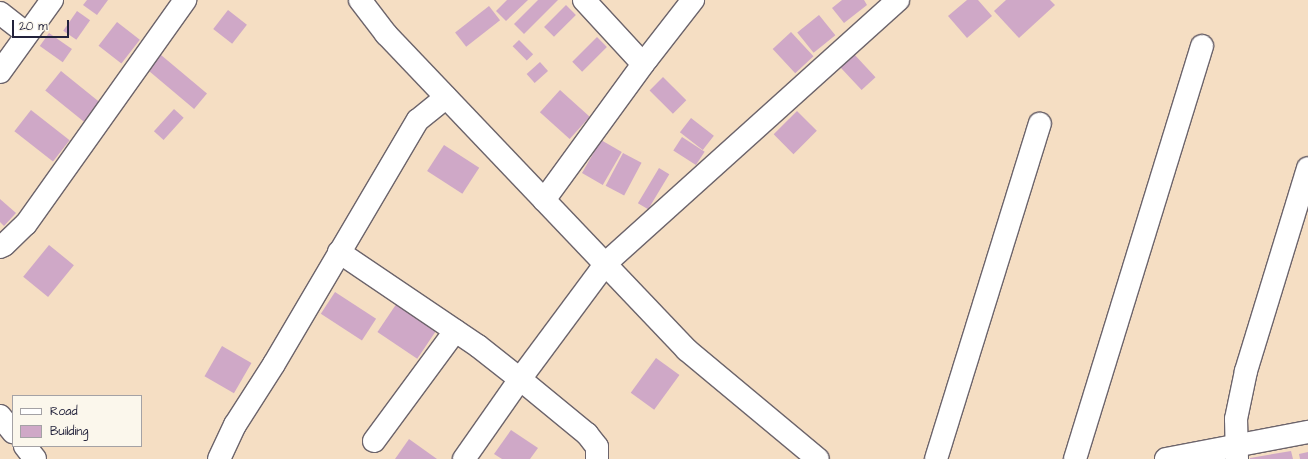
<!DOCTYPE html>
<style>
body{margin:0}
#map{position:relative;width:1308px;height:459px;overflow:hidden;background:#f5dec3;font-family:"Architects Daughter",sans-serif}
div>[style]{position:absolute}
.building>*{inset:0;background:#cfa8c7;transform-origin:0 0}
.roads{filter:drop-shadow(1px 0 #6c646b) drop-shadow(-1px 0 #6c646b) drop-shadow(0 1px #6c646b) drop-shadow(0 -1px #6c646b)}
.minor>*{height:22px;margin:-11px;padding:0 11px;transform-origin:11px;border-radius:11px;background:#fff}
.tertiary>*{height:22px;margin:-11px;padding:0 11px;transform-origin:11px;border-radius:11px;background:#fff}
span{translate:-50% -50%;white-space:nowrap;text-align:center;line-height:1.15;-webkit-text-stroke:4px #fbf7ec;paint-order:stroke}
.legend{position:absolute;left:12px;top:395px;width:130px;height:52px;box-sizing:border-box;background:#fbf7ec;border:1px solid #a4a2a5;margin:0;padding:5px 7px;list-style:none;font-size:12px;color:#22223b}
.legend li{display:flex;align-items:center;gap:8px;height:20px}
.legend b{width:20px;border:1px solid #a4a2a5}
.scale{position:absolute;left:12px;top:20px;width:57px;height:18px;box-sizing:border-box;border:2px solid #22223b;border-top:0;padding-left:5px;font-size:12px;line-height:14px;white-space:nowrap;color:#22223b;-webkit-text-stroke:3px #fbf7ec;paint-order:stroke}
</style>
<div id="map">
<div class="building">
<i style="clip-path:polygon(87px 0,108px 0,97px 15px,83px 5px)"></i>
<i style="clip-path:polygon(507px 0,528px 0,506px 21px,496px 11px)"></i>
<i style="clip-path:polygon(538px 0,558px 0,524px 34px,514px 24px)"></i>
<i style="clip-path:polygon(842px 0,864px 0,867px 5px,844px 23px,832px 8px)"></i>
<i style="clip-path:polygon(967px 0,978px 0,992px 16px,967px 38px,948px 16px)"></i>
<i style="clip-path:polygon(1006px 0,1050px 0,1055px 5px,1019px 38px,994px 11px)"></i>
<i style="left:566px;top:5px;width:14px;height:31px;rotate:45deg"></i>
<i style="left:489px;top:6px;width:18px;height:43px;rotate:52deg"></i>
<i style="left:228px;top:10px;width:24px;height:24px;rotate:38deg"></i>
<i style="left:77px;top:11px;width:16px;height:24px;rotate:35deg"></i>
<i style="left:819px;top:15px;width:26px;height:28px;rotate:51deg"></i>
<i style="left:117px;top:22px;width:29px;height:30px;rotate:38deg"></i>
<i style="left:791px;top:32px;width:33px;height:25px;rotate:47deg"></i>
<i style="left:49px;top:33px;width:28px;height:16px;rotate:35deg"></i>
<i style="left:597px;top:37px;width:14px;height:35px;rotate:45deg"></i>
<i style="left:519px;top:40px;width:20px;height:9px;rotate:45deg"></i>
<i style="left:853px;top:53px;width:33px;height:19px;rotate:47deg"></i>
<i style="left:161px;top:55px;width:60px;height:20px;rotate:40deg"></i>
<i style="left:540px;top:62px;width:12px;height:18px;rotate:48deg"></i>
<i style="left:61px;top:71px;width:53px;height:25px;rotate:39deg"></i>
<i style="left:663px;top:77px;width:33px;height:19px;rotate:45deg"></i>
<i style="left:560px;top:90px;width:40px;height:30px;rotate:42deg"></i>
<i style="left:174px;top:109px;width:13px;height:30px;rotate:42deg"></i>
<i style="left:31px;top:110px;width:49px;height:27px;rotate:38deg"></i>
<i style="left:797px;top:111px;width:28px;height:33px;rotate:45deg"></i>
<i style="left:691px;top:118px;width:29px;height:18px;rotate:38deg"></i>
<i style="left:682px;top:137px;width:27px;height:16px;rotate:33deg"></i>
<i style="left:601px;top:140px;width:24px;height:38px;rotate:30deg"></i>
<i style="left:444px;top:145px;width:42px;height:31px;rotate:33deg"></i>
<i style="left:623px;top:153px;width:21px;height:37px;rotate:28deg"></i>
<i style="left:659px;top:168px;width:12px;height:41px;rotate:31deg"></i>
<i style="clip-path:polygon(0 199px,16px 213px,4px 226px,0 222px)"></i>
<i style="left:49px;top:245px;width:32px;height:41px;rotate:39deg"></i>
<i style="left:335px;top:292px;width:49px;height:26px;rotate:33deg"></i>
<i style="left:397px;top:303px;width:48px;height:35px;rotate:34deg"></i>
<i style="left:222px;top:346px;width:34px;height:35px;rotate:30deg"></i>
<i style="left:656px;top:358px;width:29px;height:43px;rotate:36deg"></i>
<i style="clip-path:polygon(511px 430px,538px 448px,530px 459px,502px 459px,494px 454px)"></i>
<i style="clip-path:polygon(409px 439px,437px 459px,395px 459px)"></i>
<i style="clip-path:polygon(1291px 451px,1293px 459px,1250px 459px,1250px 458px)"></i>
<i style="clip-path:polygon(1308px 452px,1308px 459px,1300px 459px,1299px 454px)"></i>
</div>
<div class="roads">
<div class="minor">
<i style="left:584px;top:0;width:87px;rotate:47.3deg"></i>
<i style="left:0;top:13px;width:34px;rotate:38deg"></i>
<i style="left:0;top:72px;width:89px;rotate:-54.2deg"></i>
<i style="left:544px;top:200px;width:175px;rotate:-53.9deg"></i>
<i style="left:647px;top:59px;width:75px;rotate:-52.1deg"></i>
<i style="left:0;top:247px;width:4px;rotate:-27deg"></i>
<i style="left:4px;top:245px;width:30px;rotate:-44deg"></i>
<i style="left:26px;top:224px;width:275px;rotate:-54.6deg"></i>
<i style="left:339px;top:252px;width:168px;rotate:34.1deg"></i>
<i style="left:478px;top:346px;width:53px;rotate:38.2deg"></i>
<i style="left:520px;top:379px;width:87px;rotate:39.4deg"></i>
<i style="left:587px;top:434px;width:16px;rotate:52deg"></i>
<i style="left:597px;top:447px;width:12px;rotate:90deg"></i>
<i style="left:0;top:416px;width:21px;rotate:51deg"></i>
<i style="left:374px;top:441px;width:137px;rotate:-53.6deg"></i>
<i style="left:25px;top:446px;width:16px;rotate:52deg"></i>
<i style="left:219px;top:459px;width:38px;rotate:-65deg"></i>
<i style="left:235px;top:425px;width:72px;rotate:-57.4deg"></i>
<i style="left:274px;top:364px;width:283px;rotate:-59.5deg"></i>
<i style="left:418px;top:120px;width:36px;rotate:-39deg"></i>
<i style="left:464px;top:459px;width:98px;rotate:-55deg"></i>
<i style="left:520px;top:379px;width:144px;rotate:-53.4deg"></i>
<i style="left:606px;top:263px;width:393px;rotate:-42deg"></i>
<i style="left:936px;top:459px;width:351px;rotate:-72.8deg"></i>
<i style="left:1075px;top:459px;width:432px;rotate:-72.9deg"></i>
<i style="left:1166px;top:459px;width:145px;rotate:-10.8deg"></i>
<i style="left:1237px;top:459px;width:40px;rotate:-91.4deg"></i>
<i style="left:1236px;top:419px;width:49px;rotate:-78.2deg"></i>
<i style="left:1246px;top:371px;width:212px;rotate:-73deg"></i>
</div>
<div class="tertiary">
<i style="left:360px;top:0;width:43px;rotate:52.6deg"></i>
<i style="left:386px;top:34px;width:436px;rotate:46.4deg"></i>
<i style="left:687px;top:350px;width:170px;rotate:39.8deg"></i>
</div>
</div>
<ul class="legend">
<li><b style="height:5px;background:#fff"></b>Road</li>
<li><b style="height:11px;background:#cfa8c7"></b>Building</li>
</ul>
<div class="scale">20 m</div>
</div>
